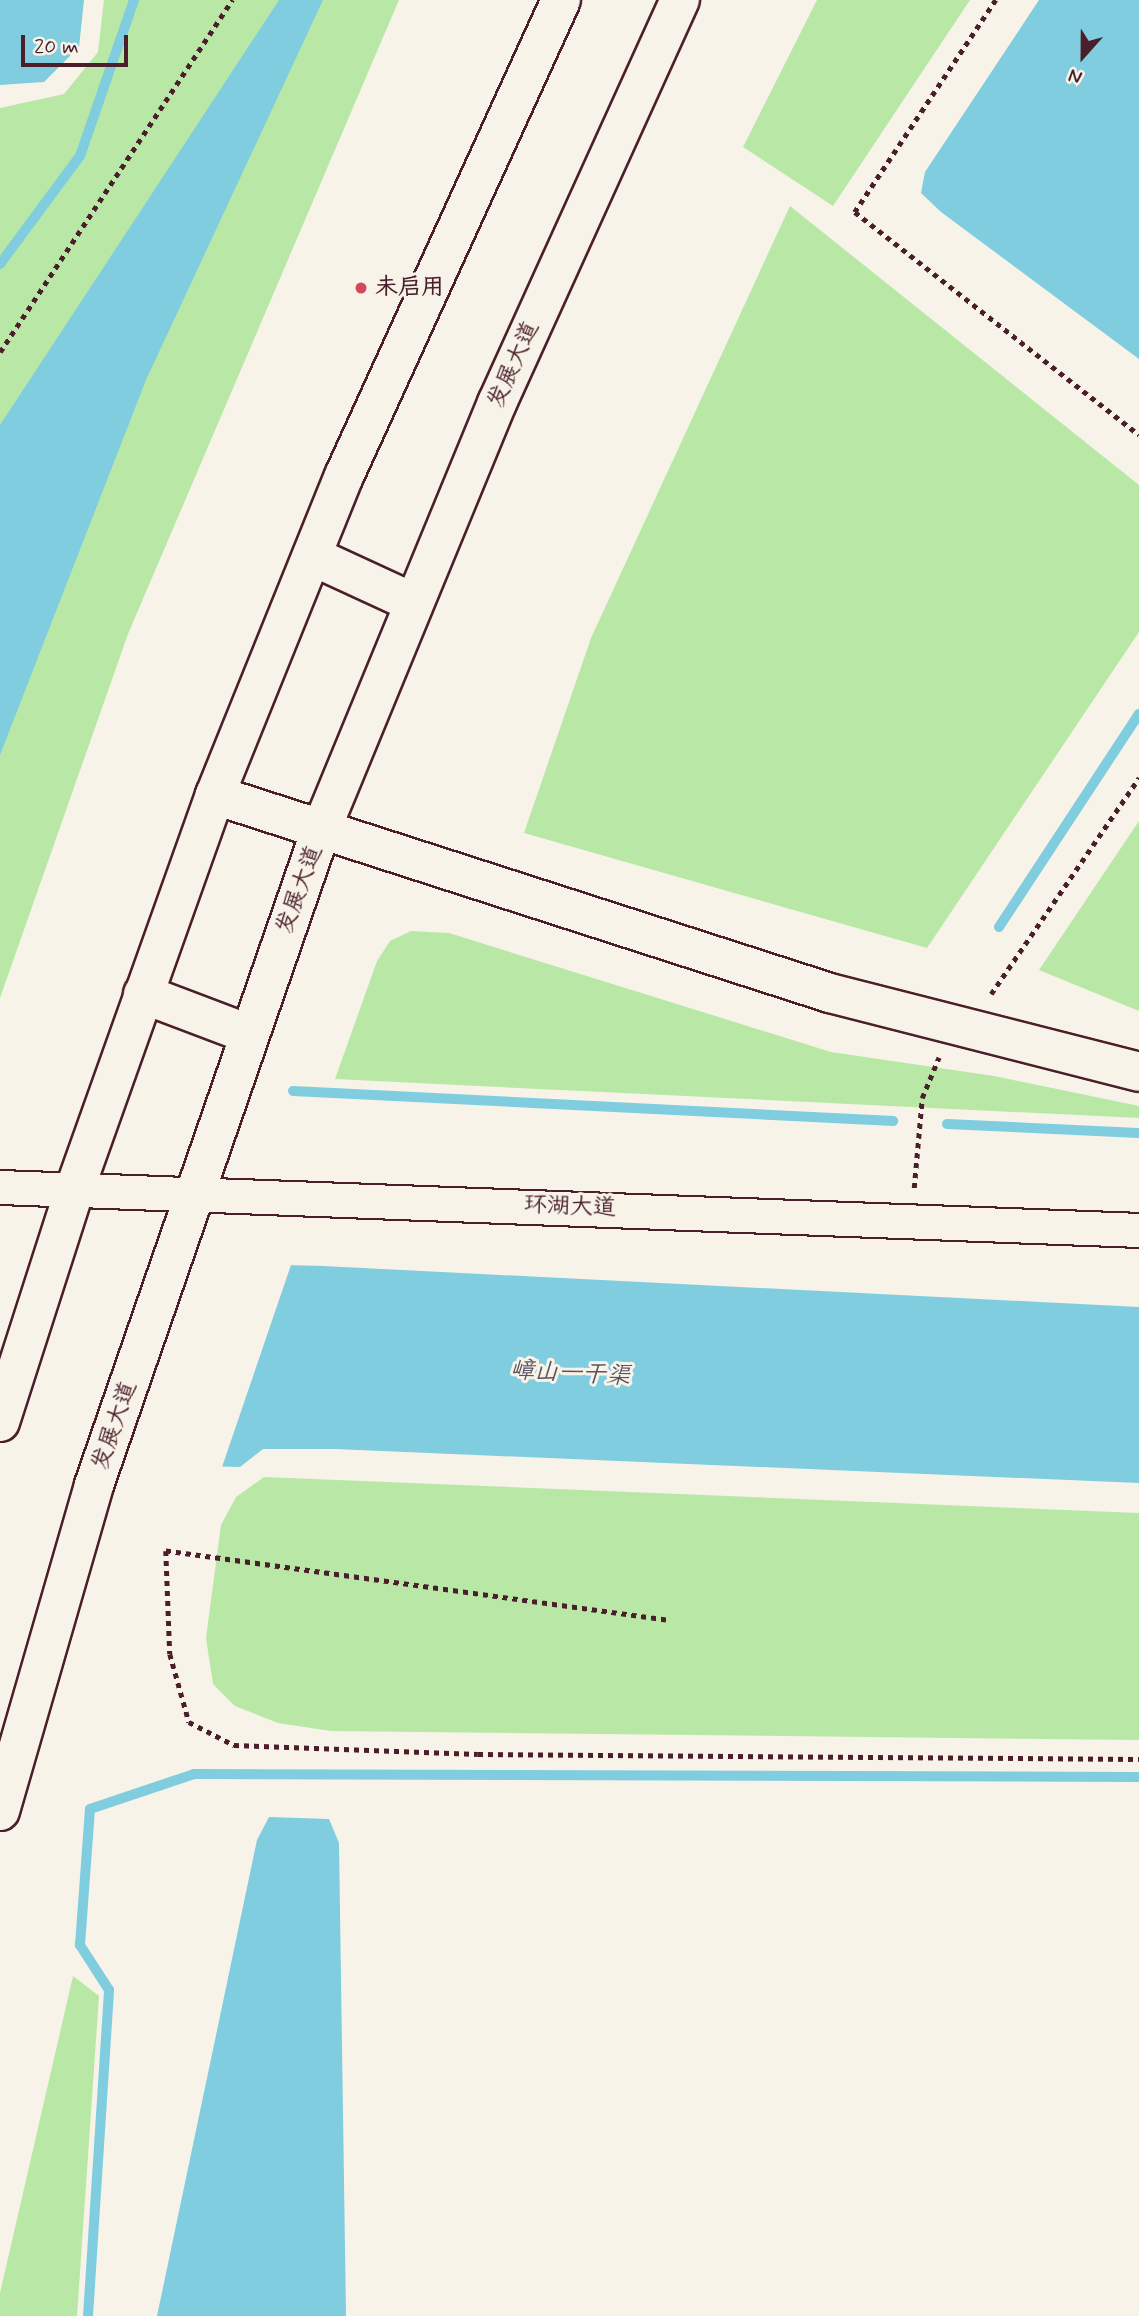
<!DOCTYPE html>
<meta charset="utf-8">
<style>
body{margin:0}
#map{position:relative;width:1139px;height:2316px;overflow:hidden;background:#f7f3e8;font-family:Mynerve,"LXGW WenKai TC",sans-serif}
div>[style]{position:absolute}
.green>*{inset:0;background:#b9e8a6}
.water>*{inset:0;background:#80cddf}
.pier>*{inset:0;background:#f7f3e8}
.stream>*{height:10px;margin:-5px;padding:0 5px;transform-origin:5px;border-radius:5px;background:#80cddf}
.path>*{height:4.5px;margin-top:-2.25px;transform-origin:0;background:repeating-linear-gradient(90deg,#4a1f2b 0 5px,transparent 0 10px)}
.roads{filter:drop-shadow(2px 0 #4a1f2b) drop-shadow(-2px 0 #4a1f2b) drop-shadow(0 2px #4a1f2b) drop-shadow(0 -2px #4a1f2b)}
.street>*{height:33px;margin:-16.5px;padding:0 16.5px;transform-origin:16.5px;border-radius:16.5px;background:#f7f3e8}
.secondary>*{height:38px;margin:-19px;padding:0 19px;transform-origin:19px;border-radius:19px;background:#f7f3e8}
.primary>*{height:38px;margin:-19px;padding:0 19px;transform-origin:19px;border-radius:19px;background:#f7f3e8}
.dots>*{width:19px;height:19px;translate:-50% -50%;box-sizing:border-box;border:4px solid #f7f3e8;border-radius:50%}
span{translate:-50% -50%;white-space:nowrap;text-align:center;line-height:1.15;-webkit-text-stroke:6px #f7f3e8;paint-order:stroke}
.poi-label{font-size:23px;color:#4a1f2b;font-weight:700}
.left{translate:0 -50%;text-align:left}
.street-label{font-size:23px;color:#4a1f2b}
.water-label{font-size:24px;color:#5a5361;font-style:italic}
.north{position:absolute;left:1048px;top:21px;width:70px;height:70px;-webkit-text-stroke:5px #f7f3e8;paint-order:stroke;rotate:201deg;font-size:19px;font-weight:700;line-height:28px;text-align:center;color:#4a1f2b}
.north::after{content:'';display:block;margin:auto;width:24px;height:32px;background:#4a1f2b;clip-path:polygon(50% 0,100% 100%,50% 72%,0 100%)}
.scale{position:absolute;left:21px;top:35px;width:107px;height:32px;box-sizing:border-box;border:4px solid #4a1f2b;border-top:0;padding-left:9px;font-size:21px;line-height:24px;white-space:nowrap;color:#4a1f2b;-webkit-text-stroke:5px #f7f3e8;paint-order:stroke}
</style>
<div id="map">
<div class="green">
<i style="clip-path:polygon(104px 0,399px 0,128px 634px,0 998px,0 108px,64px 94px,98px 52px)"></i>
<i style="clip-path:polygon(817px 0,970px 0,833px 206px,743px 147px)"></i>
<i style="clip-path:polygon(790px 206px,1139px 485px,1139px 632px,927px 948px,524px 833px,591px 638px)"></i>
<i style="clip-path:polygon(1139px 821px,1139px 1011px,1039px 970px)"></i>
<i style="clip-path:polygon(411px 931px,449px 933px,831px 1052px,994px 1076px,1139px 1106px,1139px 1118px,335px 1079px,377px 961px,390px 941px)"></i>
<i style="clip-path:polygon(264px 1477px,1139px 1513px,1139px 1740px,331px 1731px,278px 1723px,235px 1706px,213px 1684px,206px 1638px,221px 1525px,236px 1497px)"></i>
<i style="clip-path:polygon(73px 1976px,99px 1996px,77px 2316px,0 2316px,0 2293px)"></i>
</div>
<div class="water">
<i style="clip-path:polygon(0 0,84px 0,79px 47px,44px 82px,0 85px)"></i>
<i style="clip-path:polygon(279px 0,323px 0,146px 380px,0 755px,0 425px)"></i>
<i style="clip-path:polygon(1039px 0,1139px 0,1139px 359px,941px 212px,921px 193px,925px 172px)"></i>
<i style="clip-path:polygon(0 1258px,323px 1266px,1139px 1307px,1139px 1483px,335px 1449px,263px 1449px,240px 1467px,0 1460px)"></i>
<i style="clip-path:polygon(269px 1817px,329px 1819px,339px 1843px,346px 2316px,157px 2316px,257px 1840px)"></i>
</div>
<div class="pier">
<i style="clip-path:polygon(0 1255px,292px 1262px,221px 1470px,0 1464px)"></i>
</div>
<div class="stream">
<i style="left:0;top:264px;width:134px;rotate:-53.5deg"></i>
<i style="left:80px;top:156px;width:165px;rotate:-70.9deg"></i>
<i style="left:999px;top:927px;width:255px;rotate:-56.7deg"></i>
<i style="left:293px;top:1091px;width:601px;rotate:2.86deg"></i>
<i style="left:947px;top:1124px;width:192px;rotate:2.7deg"></i>
<i style="left:88px;top:2316px;width:327px;rotate:-86.3deg"></i>
<i style="left:109px;top:1990px;width:54px;rotate:-122.8deg"></i>
<i style="left:80px;top:1945px;width:136px;rotate:-85.8deg"></i>
<i style="left:90px;top:1809px;width:110px;rotate:-18.6deg"></i>
<i style="left:194px;top:1774px;width:945px;rotate:0.18deg"></i>
</div>
<div class="path">
<i style="left:996px;top:0;width:255px;rotate:123.6deg"></i>
<i style="left:855px;top:212px;width:361px;rotate:38.1deg"></i>
<i style="left:0;top:352px;width:422px;rotate:-56.6deg"></i>
<i style="left:991px;top:994px;width:262px;rotate:-55.6deg"></i>
<i style="left:914px;top:1188px;width:90px;rotate:-84.9deg"></i>
<i style="left:922px;top:1098px;width:44px;rotate:-67.5deg"></i>
<i style="left:666px;top:1620px;width:505px;rotate:-172.14deg"></i>
<i style="left:166px;top:1551px;width:103px;rotate:87.8deg"></i>
<i style="left:170px;top:1654px;width:71px;rotate:74.4deg"></i>
<i style="left:189px;top:1722px;width:51px;rotate:27.1deg"></i>
<i style="left:234px;top:1745px;width:244px;rotate:2.1deg"></i>
<i style="left:478px;top:1754px;width:661px;rotate:0.43deg"></i>
</div>
<div class="roads">
<div class="street">
<i style="left:0;top:1187px;width:1140px;rotate:2.16deg"></i>
</div>
<div class="secondary">
<i style="left:215px;top:795px;width:646px;rotate:17.85deg"></i>
<i style="left:830px;top:993px;width:319px;rotate:14.3deg"></i>
</div>
<div class="primary">
<i style="left:312px;top:556px;width:110px;rotate:24.7deg"></i>
<i style="left:143px;top:994px;width:113px;rotate:20.7deg"></i>
<i style="left:0;top:1422px;width:243px;rotate:-72.2deg"></i>
<i style="left:74px;top:1191px;width:420px;rotate:-70.4deg"></i>
<i style="left:215px;top:795px;width:344px;rotate:-68deg"></i>
<i style="left:344px;top:476px;width:523px;rotate:-65.49deg"></i>
<i style="left:0;top:1811px;width:339px;rotate:-73.9deg"></i>
<i style="left:94px;top:1485px;width:693px;rotate:-70.89deg"></i>
<i style="left:321px;top:830px;width:462px;rotate:-67.6deg"></i>
<i style="left:497px;top:403px;width:443px;rotate:-65.6deg"></i>
</div>
</div>
<div class="dots">
<i style="left:361px;top:288px;background:#d1495b"></i>
</div>
<div class="poi-label">
<span class="left" style="left:375px;top:288px">未启用</span>
</div>
<div class="street-label">
<span style="left:514px;top:365px;rotate:-66deg">发展大道</span>
<span style="left:300px;top:890px;rotate:-70deg">发展大道</span>
<span style="left:570px;top:1207px;rotate:2deg">环湖大道</span>
<span style="left:115px;top:1426px;rotate:-71deg">发展大道</span>
</div>
<div class="water-label">
<span style="left:570px;top:1374px;rotate:3deg">嶂山一干渠</span>
</div>
<div class="north">N</div>
<div class="scale">20 m</div>
</div>
